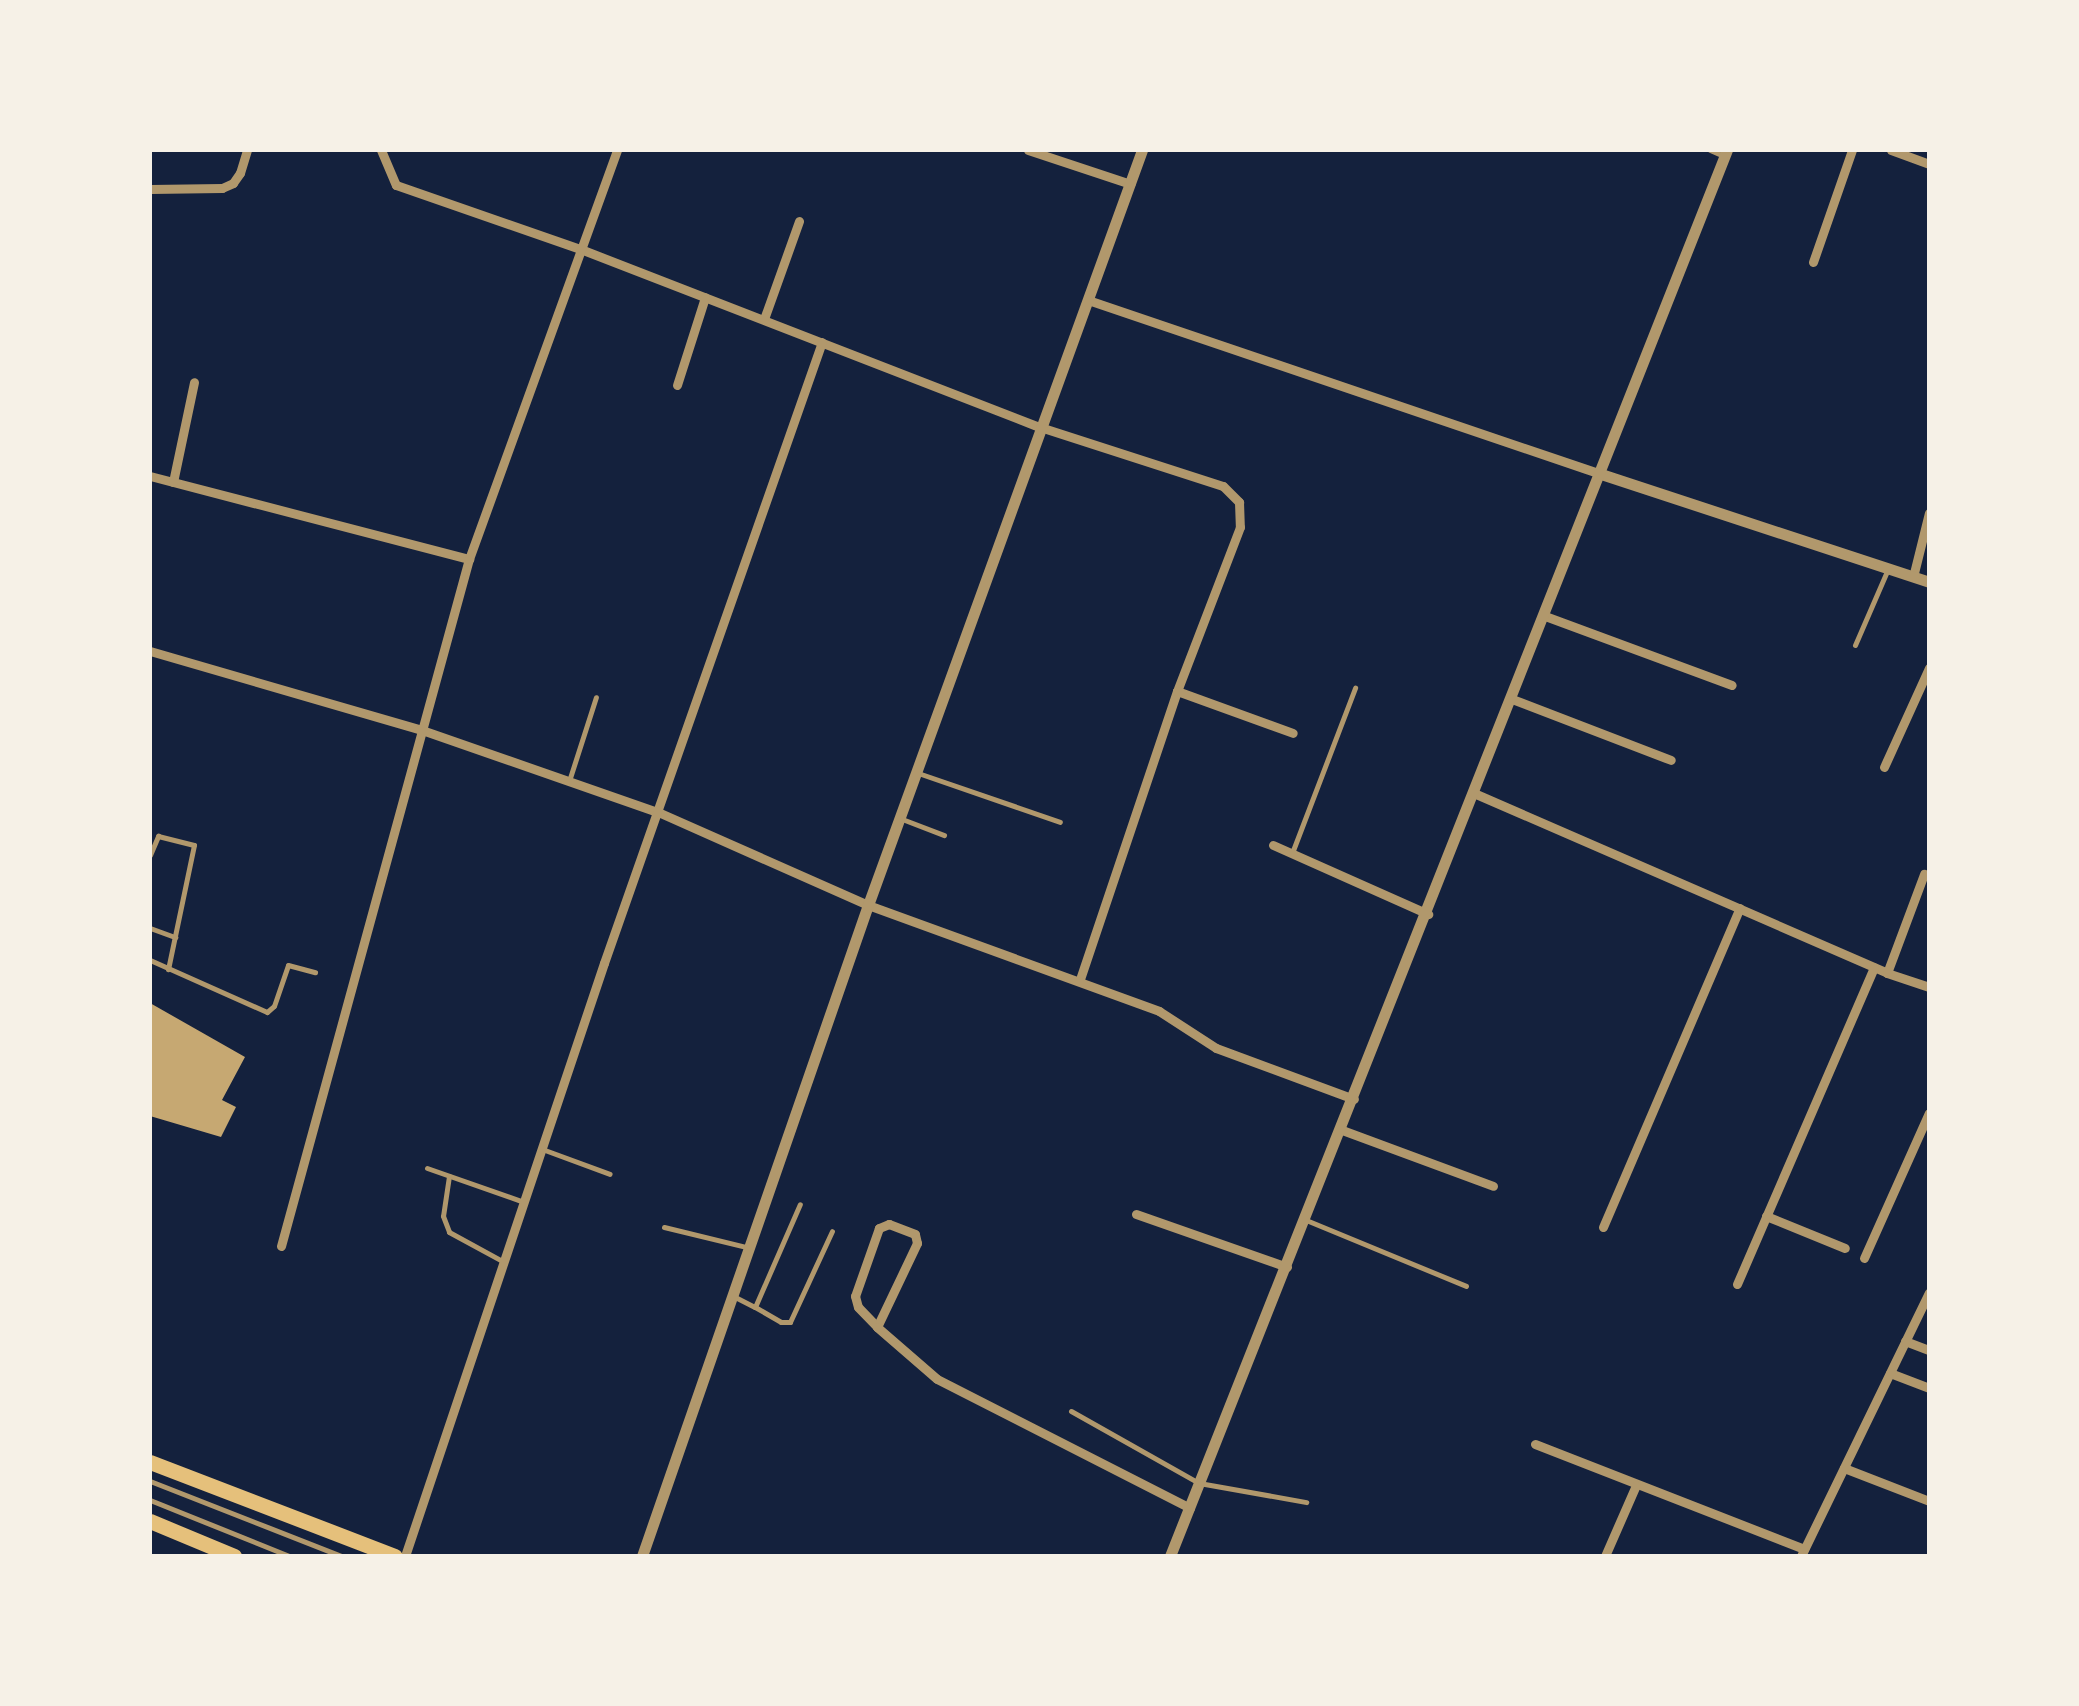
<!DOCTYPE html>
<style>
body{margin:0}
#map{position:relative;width:2079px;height:1706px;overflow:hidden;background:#14213d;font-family:"Archivo Narrow",sans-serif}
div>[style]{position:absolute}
.building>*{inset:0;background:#c6a872}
.service>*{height:5px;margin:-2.5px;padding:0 2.5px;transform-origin:2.5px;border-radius:2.5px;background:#b1986c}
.minor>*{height:9px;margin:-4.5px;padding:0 4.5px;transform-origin:4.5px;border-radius:4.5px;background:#b1986c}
.tertiary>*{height:11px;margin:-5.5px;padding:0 5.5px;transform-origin:5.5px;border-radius:5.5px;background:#b1986c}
.primary>*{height:15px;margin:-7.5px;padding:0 7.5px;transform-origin:7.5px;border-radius:7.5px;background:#e5c07b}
span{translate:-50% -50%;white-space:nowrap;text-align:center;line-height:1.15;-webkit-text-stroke:8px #f6f1e7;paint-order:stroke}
.frame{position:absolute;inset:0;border:152px solid #f6f1e7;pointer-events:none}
</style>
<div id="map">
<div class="building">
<i style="clip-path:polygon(150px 1003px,245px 1057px,222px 1100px,236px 1107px,221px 1137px,150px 1116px)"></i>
</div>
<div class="service">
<i style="left:1710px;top:150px;width:13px;rotate:23deg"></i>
<i style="left:1855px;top:645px;width:81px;rotate:-66.6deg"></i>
<i style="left:918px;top:773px;width:150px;rotate:19deg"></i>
<i style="left:569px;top:781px;width:88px;rotate:-72.2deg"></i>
<i style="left:902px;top:819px;width:45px;rotate:20.9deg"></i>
<i style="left:1292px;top:853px;width:177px;rotate:-69.1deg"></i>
<i style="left:150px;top:855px;width:21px;rotate:-67deg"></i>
<i style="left:158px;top:836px;width:37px;rotate:14deg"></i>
<i style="left:194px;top:845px;width:127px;rotate:101.8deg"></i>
<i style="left:150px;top:928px;width:27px;rotate:20deg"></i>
<i style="left:150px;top:960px;width:128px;rotate:24deg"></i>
<i style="left:267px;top:1012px;width:9px;rotate:-41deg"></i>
<i style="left:274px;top:1006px;width:43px;rotate:-71.1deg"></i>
<i style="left:288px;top:965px;width:28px;rotate:15deg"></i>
<i style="left:542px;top:1149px;width:72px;rotate:20.2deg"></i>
<i style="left:427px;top:1168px;width:103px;rotate:19.3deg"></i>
<i style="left:449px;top:1176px;width:40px;rotate:98.5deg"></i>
<i style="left:443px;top:1216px;width:17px;rotate:69deg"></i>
<i style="left:449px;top:1232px;width:63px;rotate:28.6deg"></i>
<i style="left:1306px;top:1220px;width:173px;rotate:22.4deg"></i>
<i style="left:664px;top:1227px;width:84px;rotate:13.7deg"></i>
<i style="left:735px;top:1297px;width:22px;rotate:27deg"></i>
<i style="left:755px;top:1307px;width:112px;rotate:-66.4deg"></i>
<i style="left:755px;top:1307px;width:30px;rotate:30deg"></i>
<i style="left:781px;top:1322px;width:9px"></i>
<i style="left:790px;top:1322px;width:100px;rotate:-65.2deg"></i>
<i style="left:1071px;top:1411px;width:147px;rotate:29.4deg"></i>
<i style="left:1199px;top:1483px;width:109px;rotate:10.1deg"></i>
<i style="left:150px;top:1481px;width:205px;rotate:21.4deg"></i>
<i style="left:150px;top:1500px;width:150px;rotate:21.9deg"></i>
</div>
<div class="minor">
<i style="left:381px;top:150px;width:38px;rotate:67deg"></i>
<i style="left:396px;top:185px;width:198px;rotate:19.2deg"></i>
<i style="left:583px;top:250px;width:490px;rotate:21.2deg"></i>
<i style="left:1040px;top:427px;width:192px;rotate:17.9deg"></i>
<i style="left:1223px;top:486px;width:23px;rotate:45deg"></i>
<i style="left:1239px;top:502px;width:25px;rotate:88deg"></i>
<i style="left:1240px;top:527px;width:176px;rotate:111deg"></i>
<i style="left:1177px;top:691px;width:304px;rotate:108.6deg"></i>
<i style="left:1028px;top:150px;width:108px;rotate:18.3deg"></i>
<i style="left:1891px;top:150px;width:40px;rotate:20.2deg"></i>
<i style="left:150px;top:189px;width:72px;rotate:-0.8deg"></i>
<i style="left:222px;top:188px;width:12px;rotate:-24deg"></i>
<i style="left:233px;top:183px;width:12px;rotate:-55deg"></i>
<i style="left:240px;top:173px;width:24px;rotate:-73deg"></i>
<i style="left:1813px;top:262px;width:119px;rotate:-70.8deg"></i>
<i style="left:1088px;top:300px;width:542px;rotate:18.74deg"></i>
<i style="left:764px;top:319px;width:104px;rotate:-70.3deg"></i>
<i style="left:677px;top:385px;width:92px;rotate:-72.3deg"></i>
<i style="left:150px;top:476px;width:330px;rotate:14.6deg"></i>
<i style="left:173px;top:482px;width:102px;rotate:-78.1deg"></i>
<i style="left:1913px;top:577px;width:66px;rotate:-76deg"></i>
<i style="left:1545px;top:616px;width:199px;rotate:20.3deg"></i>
<i style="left:150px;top:651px;width:280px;rotate:16.2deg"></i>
<i style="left:419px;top:729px;width:253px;rotate:19.2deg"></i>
<i style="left:658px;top:812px;width:230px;rotate:23.9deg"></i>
<i style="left:868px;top:905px;width:310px;rotate:20deg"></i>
<i style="left:1159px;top:1011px;width:68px;rotate:33deg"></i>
<i style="left:1216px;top:1048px;width:147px;rotate:20.3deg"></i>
<i style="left:1177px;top:691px;width:123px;rotate:19.9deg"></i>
<i style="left:1512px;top:699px;width:170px;rotate:21deg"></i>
<i style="left:1884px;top:767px;width:109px;rotate:-65.6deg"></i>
<i style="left:1476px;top:794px;width:448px;rotate:23.5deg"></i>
<i style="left:1887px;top:973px;width:44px;rotate:18.4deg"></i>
<i style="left:1273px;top:845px;width:170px;rotate:24deg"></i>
<i style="left:1887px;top:973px;width:106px;rotate:-69.5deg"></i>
<i style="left:1342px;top:1130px;width:161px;rotate:20.3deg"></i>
<i style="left:1136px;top:1214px;width:160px;rotate:19.3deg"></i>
<i style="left:1766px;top:1216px;width:85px;rotate:22.1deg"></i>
<i style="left:1603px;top:1227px;width:347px;rotate:-66.8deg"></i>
<i style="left:281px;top:1246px;width:712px;rotate:-74.7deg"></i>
<i style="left:469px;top:559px;width:435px;rotate:-70.1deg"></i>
<i style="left:1864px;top:1258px;width:159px;rotate:-65.9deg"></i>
<i style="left:1737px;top:1284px;width:345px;rotate:-66.6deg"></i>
<i style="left:877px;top:1327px;width:93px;rotate:-64.5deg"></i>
<i style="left:917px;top:1243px;width:9px;rotate:-103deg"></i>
<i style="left:915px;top:1234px;width:28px;rotate:-159deg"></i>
<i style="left:889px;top:1224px;width:11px;rotate:158deg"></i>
<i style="left:879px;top:1228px;width:72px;rotate:109.4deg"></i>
<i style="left:855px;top:1296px;width:11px;rotate:75deg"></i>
<i style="left:858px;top:1307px;width:28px;rotate:46deg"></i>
<i style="left:877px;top:1327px;width:79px;rotate:40.9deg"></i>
<i style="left:937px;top:1379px;width:284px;rotate:27deg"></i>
<i style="left:1905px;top:1341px;width:26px;rotate:21deg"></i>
<i style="left:1890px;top:1373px;width:42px;rotate:21deg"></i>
<i style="left:1535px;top:1444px;width:289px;rotate:21.3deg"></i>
<i style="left:1844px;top:1468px;width:91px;rotate:21.2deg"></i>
<i style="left:405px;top:1556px;width:625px;rotate:-71.45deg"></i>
<i style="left:604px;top:963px;width:658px;rotate:-70.66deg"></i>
<i style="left:1605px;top:1556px;width:77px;rotate:-66.4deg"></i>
<i style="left:1801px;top:1556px;width:293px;rotate:-64.1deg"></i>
</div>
<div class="tertiary">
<i style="left:1601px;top:474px;width:345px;rotate:18.2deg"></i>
<i style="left:642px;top:1556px;width:689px;rotate:-70.86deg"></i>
<i style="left:868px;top:905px;width:803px;rotate:-70.05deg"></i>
<i style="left:1170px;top:1556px;width:1512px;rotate:-68.39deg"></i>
</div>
<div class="primary">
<i style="left:150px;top:1462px;width:262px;rotate:21deg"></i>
<i style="left:150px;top:1521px;width:91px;rotate:22.6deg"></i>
</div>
<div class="frame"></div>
</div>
